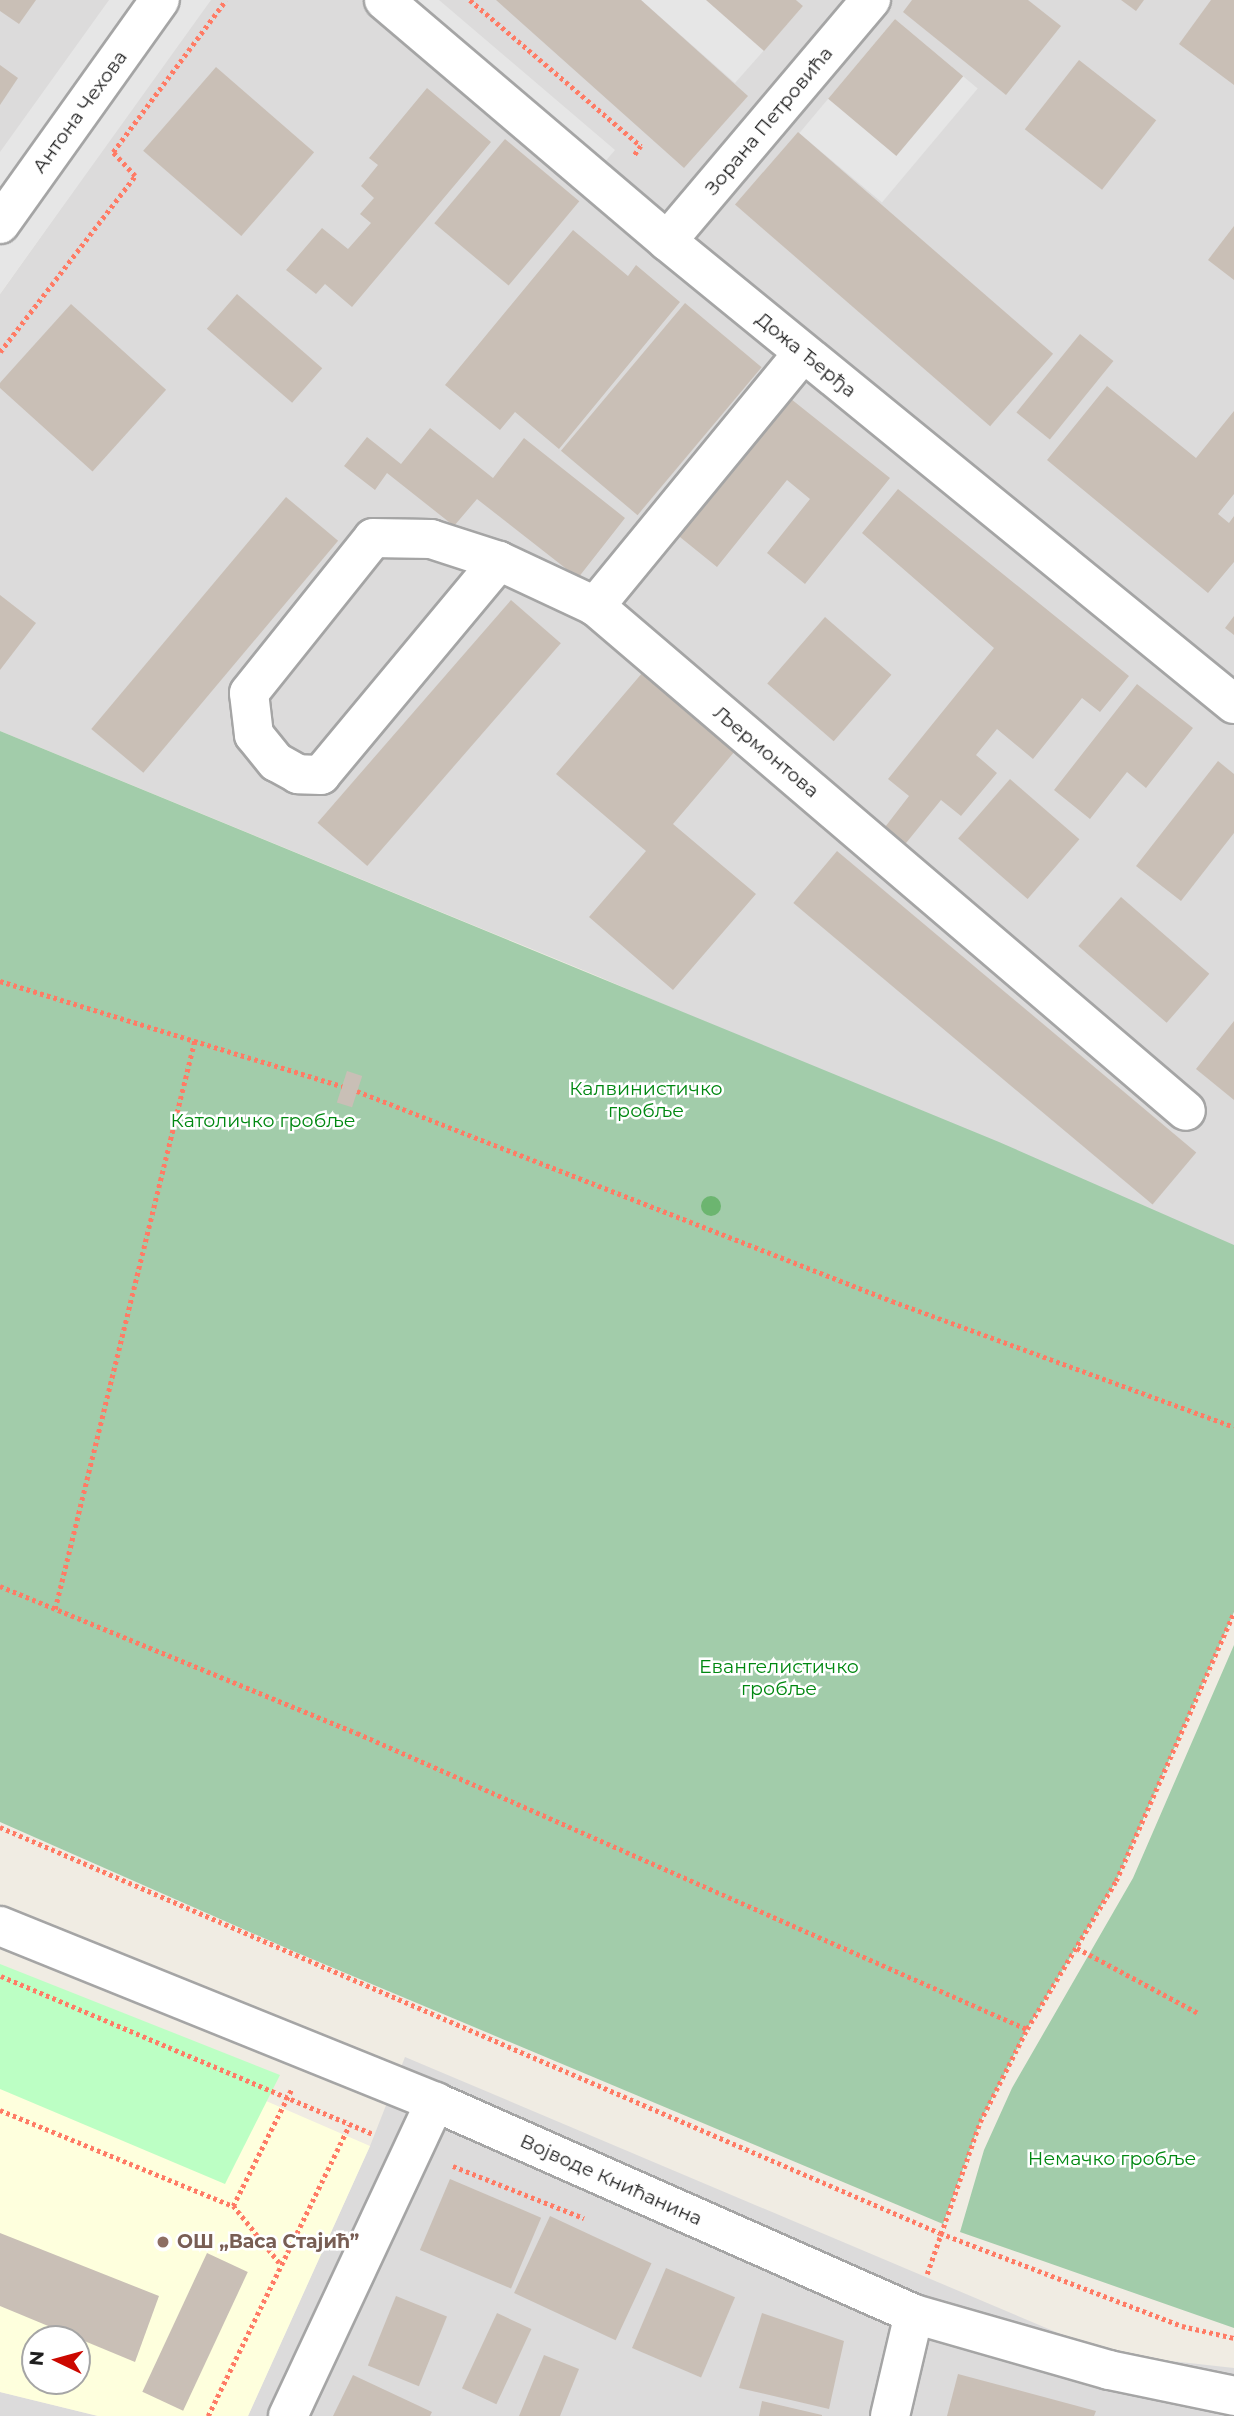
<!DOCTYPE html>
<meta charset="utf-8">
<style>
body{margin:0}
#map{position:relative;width:1234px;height:2416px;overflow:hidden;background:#f0ece3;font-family:Montserrat,sans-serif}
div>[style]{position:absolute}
.residential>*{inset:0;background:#dcdbdb}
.education>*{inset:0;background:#feffdd}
.cemetery>*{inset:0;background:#a2ccaa}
.park>*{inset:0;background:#bcffc4}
.parking>*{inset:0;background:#e6e6e6;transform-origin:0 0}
.building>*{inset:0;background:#c9bfb6;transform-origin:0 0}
.path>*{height:4.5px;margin-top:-2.25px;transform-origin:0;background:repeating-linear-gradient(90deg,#ff7b65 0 3.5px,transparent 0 7px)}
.roads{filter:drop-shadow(2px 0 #a5a5a5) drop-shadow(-2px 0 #a5a5a5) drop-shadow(0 2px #a5a5a5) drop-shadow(0 -2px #a5a5a5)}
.minor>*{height:38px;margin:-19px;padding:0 19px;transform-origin:19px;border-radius:19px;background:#fff}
.trees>*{width:20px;height:20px;margin:-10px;border-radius:50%;background:#6cb570}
.dots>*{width:19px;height:19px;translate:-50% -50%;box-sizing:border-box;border:4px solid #fff;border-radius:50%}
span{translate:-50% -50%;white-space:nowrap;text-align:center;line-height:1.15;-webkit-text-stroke:5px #fff;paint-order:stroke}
.street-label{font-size:19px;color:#1e1e1e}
.park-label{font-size:19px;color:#081}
.education-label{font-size:19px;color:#785e54;font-weight:700}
.left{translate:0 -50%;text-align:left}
.north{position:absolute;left:21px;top:2325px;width:70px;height:70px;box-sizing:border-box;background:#fff;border:2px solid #a5a5a5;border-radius:50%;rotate:275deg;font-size:19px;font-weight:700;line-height:28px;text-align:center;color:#1e1e1e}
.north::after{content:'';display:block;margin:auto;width:24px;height:32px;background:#cc0800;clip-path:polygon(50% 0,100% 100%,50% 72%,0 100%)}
</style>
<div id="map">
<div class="residential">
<i style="clip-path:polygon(0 0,114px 0,0 162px)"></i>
<i style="clip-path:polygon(209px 0,1234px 0,1234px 1247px,590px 973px,0 731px,0 294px)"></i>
<i style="clip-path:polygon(405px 2057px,1108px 2354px,1234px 2368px,1234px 2416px,248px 2416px,370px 2146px)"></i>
<i style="clip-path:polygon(0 2392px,98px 2416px,0 2416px)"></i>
</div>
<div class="education">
<i style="clip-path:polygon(evenodd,0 1986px,370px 2146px,248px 2416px,98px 2416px,0 2392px,0 1986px,35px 2339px,77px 2339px,77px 2381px,35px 2381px,35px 2339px)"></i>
</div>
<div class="cemetery">
<i style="clip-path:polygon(0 731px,999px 1142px,1234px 1245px,1234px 1612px,1116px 1881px,1027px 2029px,980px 2122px,943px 2224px,293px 1951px,0 1822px)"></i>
<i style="clip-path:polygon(1234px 1645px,1234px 2328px,960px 2232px,984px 2150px,1012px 2088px,1133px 1878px)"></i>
</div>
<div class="park">
<i style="clip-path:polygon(0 1964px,280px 2075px,225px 2184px,0 2089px)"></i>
</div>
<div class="parking">
<i style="clip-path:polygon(109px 0,211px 0,0 294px,0 152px)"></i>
<i style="clip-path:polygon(384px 0,439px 0,615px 150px,592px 177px)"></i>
<i style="clip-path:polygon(641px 0,796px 0,803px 6px,735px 83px)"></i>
<i style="left:895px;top:19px;width:108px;height:149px;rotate:40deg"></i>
</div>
<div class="building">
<i style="clip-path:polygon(0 0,36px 0,19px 24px,0 11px)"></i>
<i style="clip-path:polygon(496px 0,641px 0,748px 96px,684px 168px)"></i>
<i style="clip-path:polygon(706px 0,796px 0,803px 6px,764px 51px)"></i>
<i style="clip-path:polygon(912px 0,1028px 0,1061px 26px,1006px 95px,903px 12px)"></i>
<i style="clip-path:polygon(1121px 0,1144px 0,1136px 11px)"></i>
<i style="clip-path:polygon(1211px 0,1234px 0,1234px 85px,1179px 44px)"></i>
<i style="left:895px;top:19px;width:89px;height:104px;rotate:40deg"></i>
<i style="left:1079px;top:60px;width:98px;height:88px;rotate:38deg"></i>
<i style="clip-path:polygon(0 65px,18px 78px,0 105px)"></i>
<i style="left:216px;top:67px;width:130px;height:111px;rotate:41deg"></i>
<i style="clip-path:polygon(427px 88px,491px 142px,352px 307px,325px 284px,316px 294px,286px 270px,322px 228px,348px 249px,371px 223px,360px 214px,374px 198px,361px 186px,378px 165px,369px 158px)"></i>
<i style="left:798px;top:132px;width:338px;height:96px;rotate:41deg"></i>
<i style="left:505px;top:139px;width:97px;height:110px;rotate:40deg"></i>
<i style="clip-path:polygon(1234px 226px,1234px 280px,1208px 260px)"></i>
<i style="clip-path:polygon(573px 230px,628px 276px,636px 265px,680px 302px,559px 449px,515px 412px,500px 430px,445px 385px)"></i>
<i style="left:237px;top:294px;width:113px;height:46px;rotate:41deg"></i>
<i style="left:685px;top:303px;width:100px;height:193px;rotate:40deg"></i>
<i style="left:71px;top:304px;width:128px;height:110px;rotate:42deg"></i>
<i style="left:1080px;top:334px;width:43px;height:101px;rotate:39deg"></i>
<i style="clip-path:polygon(1107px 386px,1196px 458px,1234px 411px,1234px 494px,1218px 514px,1229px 523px,1234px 516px,1234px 562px,1208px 593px,1047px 460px)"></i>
<i style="clip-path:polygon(786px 395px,890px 478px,805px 584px,767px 553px,810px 499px,787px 480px,717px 567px,675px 533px)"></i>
<i style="clip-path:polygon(430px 428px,493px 478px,524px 438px,625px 518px,578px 578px,477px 499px,454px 526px,387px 473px,375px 490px,344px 466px,367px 437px,401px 464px)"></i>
<i style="clip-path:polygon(898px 489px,1129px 676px,1100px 712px,1082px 698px,1033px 759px,997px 729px,976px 755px,997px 773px,961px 816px,941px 800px,902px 848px,882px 831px,909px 796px,888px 779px,994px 648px,862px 533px)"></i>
<i style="left:286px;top:497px;width:68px;height:303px;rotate:40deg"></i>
<i style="clip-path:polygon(0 595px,36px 623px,0 670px)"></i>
<i style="left:511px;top:600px;width:66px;height:295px;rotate:41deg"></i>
<i style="clip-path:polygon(1234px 616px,1234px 635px,1225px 628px)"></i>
<i style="left:825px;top:617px;width:88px;height:88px;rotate:41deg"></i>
<i style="clip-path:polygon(643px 672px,735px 751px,673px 824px,756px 894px,673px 990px,589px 917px,646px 851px,556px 774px)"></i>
<i style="clip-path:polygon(1137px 684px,1193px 728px,1146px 788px,1127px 772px,1090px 819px,1054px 790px)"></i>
<i style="clip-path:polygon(1218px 761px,1234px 774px,1234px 833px,1181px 901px,1136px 866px)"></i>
<i style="left:1010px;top:779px;width:92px;height:79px;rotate:41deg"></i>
<i style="left:837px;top:851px;width:469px;height:68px;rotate:40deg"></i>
<i style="left:1121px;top:897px;width:117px;height:65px;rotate:41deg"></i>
<i style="clip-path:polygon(1234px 1021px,1234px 1100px,1196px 1069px)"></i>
<i style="left:347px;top:1071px;width:16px;height:33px;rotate:18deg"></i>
<i style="left:450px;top:2179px;width:99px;height:77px;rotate:23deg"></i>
<i style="left:550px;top:2216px;width:112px;height:85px;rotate:25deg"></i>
<i style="clip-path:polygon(0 2233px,159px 2296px,135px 2362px,0 2306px)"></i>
<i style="left:207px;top:2253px;width:45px;height:153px;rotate:25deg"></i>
<i style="left:666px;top:2268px;width:75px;height:87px;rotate:23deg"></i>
<i style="left:396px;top:2296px;width:55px;height:75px;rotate:22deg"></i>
<i style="left:497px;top:2313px;width:38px;height:83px;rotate:25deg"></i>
<i style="clip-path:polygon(762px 2313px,844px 2341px,829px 2409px,739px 2388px)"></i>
<i style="clip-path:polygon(544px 2355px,579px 2369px,560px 2416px,519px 2416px)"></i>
<i style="clip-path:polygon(958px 2374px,1096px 2411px,1094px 2416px,947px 2416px)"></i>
<i style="clip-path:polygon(353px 2375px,432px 2412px,430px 2416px,333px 2416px)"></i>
<i style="clip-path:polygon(762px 2401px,822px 2415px,822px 2416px,759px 2416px)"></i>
</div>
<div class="path">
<i style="left:470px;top:0;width:225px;rotate:40.5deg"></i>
<i style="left:641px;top:146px;width:12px;rotate:125deg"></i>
<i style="left:0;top:352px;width:222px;rotate:-52.5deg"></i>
<i style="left:135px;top:176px;width:33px;rotate:-133deg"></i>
<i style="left:113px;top:152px;width:189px;rotate:-53.4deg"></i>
<i style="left:0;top:981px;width:358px;rotate:17.1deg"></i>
<i style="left:357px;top:1091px;width:575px;rotate:21.43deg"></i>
<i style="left:892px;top:1301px;width:364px;rotate:20.2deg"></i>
<i style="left:0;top:1586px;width:386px;rotate:22.4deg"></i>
<i style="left:357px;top:1733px;width:732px;rotate:23.84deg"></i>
<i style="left:55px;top:1609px;width:587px;rotate:-76.2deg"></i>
<i style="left:0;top:1827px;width:1024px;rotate:23.36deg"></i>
<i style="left:940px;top:2233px;width:259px;rotate:21deg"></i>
<i style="left:1182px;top:2326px;width:53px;rotate:13deg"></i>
<i style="left:1077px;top:1948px;width:137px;rotate:28.2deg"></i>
<i style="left:1px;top:1976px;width:404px;rotate:23deg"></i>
<i style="left:0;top:2110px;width:252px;rotate:22.4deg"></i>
<i style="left:453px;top:2166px;width:141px;rotate:21.7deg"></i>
<i style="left:279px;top:2263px;width:73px;rotate:-128.9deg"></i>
<i style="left:233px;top:2206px;width:132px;rotate:-63.4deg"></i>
<i style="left:927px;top:2274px;width:161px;rotate:-70.8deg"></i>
<i style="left:980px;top:2122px;width:104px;rotate:-63.2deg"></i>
<i style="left:1027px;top:2029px;width:173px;rotate:-59deg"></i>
<i style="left:1116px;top:1881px;width:294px;rotate:-66.3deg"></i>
<i style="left:208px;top:2416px;width:323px;rotate:-64.1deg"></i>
</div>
<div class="roads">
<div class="minor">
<i style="left:384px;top:0;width:372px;rotate:40.4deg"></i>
<i style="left:667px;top:241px;width:732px;rotate:39.23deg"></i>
<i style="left:0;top:224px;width:275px;rotate:-54.5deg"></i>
<i style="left:667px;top:241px;width:316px;rotate:-49.8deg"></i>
<i style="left:803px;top:353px;width:328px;rotate:129.4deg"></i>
<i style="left:595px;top:606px;width:777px;rotate:40.51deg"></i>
<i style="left:499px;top:561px;width:278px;rotate:129.8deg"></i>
<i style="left:321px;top:775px;width:23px;rotate:-178deg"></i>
<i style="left:298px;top:774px;width:25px;rotate:-151deg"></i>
<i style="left:276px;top:762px;width:35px;rotate:-129deg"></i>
<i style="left:254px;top:735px;width:42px;rotate:-96.8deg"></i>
<i style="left:249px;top:693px;width:198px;rotate:-51.3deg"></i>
<i style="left:373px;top:538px;width:58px;rotate:1deg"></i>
<i style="left:431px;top:539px;width:71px;rotate:17.9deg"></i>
<i style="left:499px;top:561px;width:106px;rotate:25.1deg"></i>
<i style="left:0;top:1926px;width:469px;rotate:22deg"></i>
<i style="left:435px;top:2102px;width:524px;rotate:23.87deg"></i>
<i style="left:914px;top:2314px;width:203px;rotate:16deg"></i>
<i style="left:1109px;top:2370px;width:128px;rotate:11.7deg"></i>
<i style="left:288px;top:2416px;width:347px;rotate:-64.9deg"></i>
<i style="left:890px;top:2416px;width:105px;rotate:-76.8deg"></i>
</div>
</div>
<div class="trees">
<i style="left:711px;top:1206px"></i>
</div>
<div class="dots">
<i style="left:163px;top:2242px;background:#8d6e63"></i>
</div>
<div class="street-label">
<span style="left:80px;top:112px;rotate:-54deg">Антона Чехова</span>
<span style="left:769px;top:121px;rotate:-50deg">Зорана Петровића</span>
<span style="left:806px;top:355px;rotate:39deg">Дожа Ђерђа</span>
<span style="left:766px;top:752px;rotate:40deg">Љермонтова</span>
<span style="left:611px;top:2180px;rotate:24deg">Војводе Книћанина</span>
</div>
<div class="park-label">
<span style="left:646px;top:1100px">Калвинистичко<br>гробље</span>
<span style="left:263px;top:1121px">Католичко гробље</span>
<span style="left:779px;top:1678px">Евангелистичко<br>гробље</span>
<span style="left:1112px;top:2159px">Немачко гробље</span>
</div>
<div class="education-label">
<span class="left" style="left:177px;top:2242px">ОШ „Васа Стајић”</span>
</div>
<div class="north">N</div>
</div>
